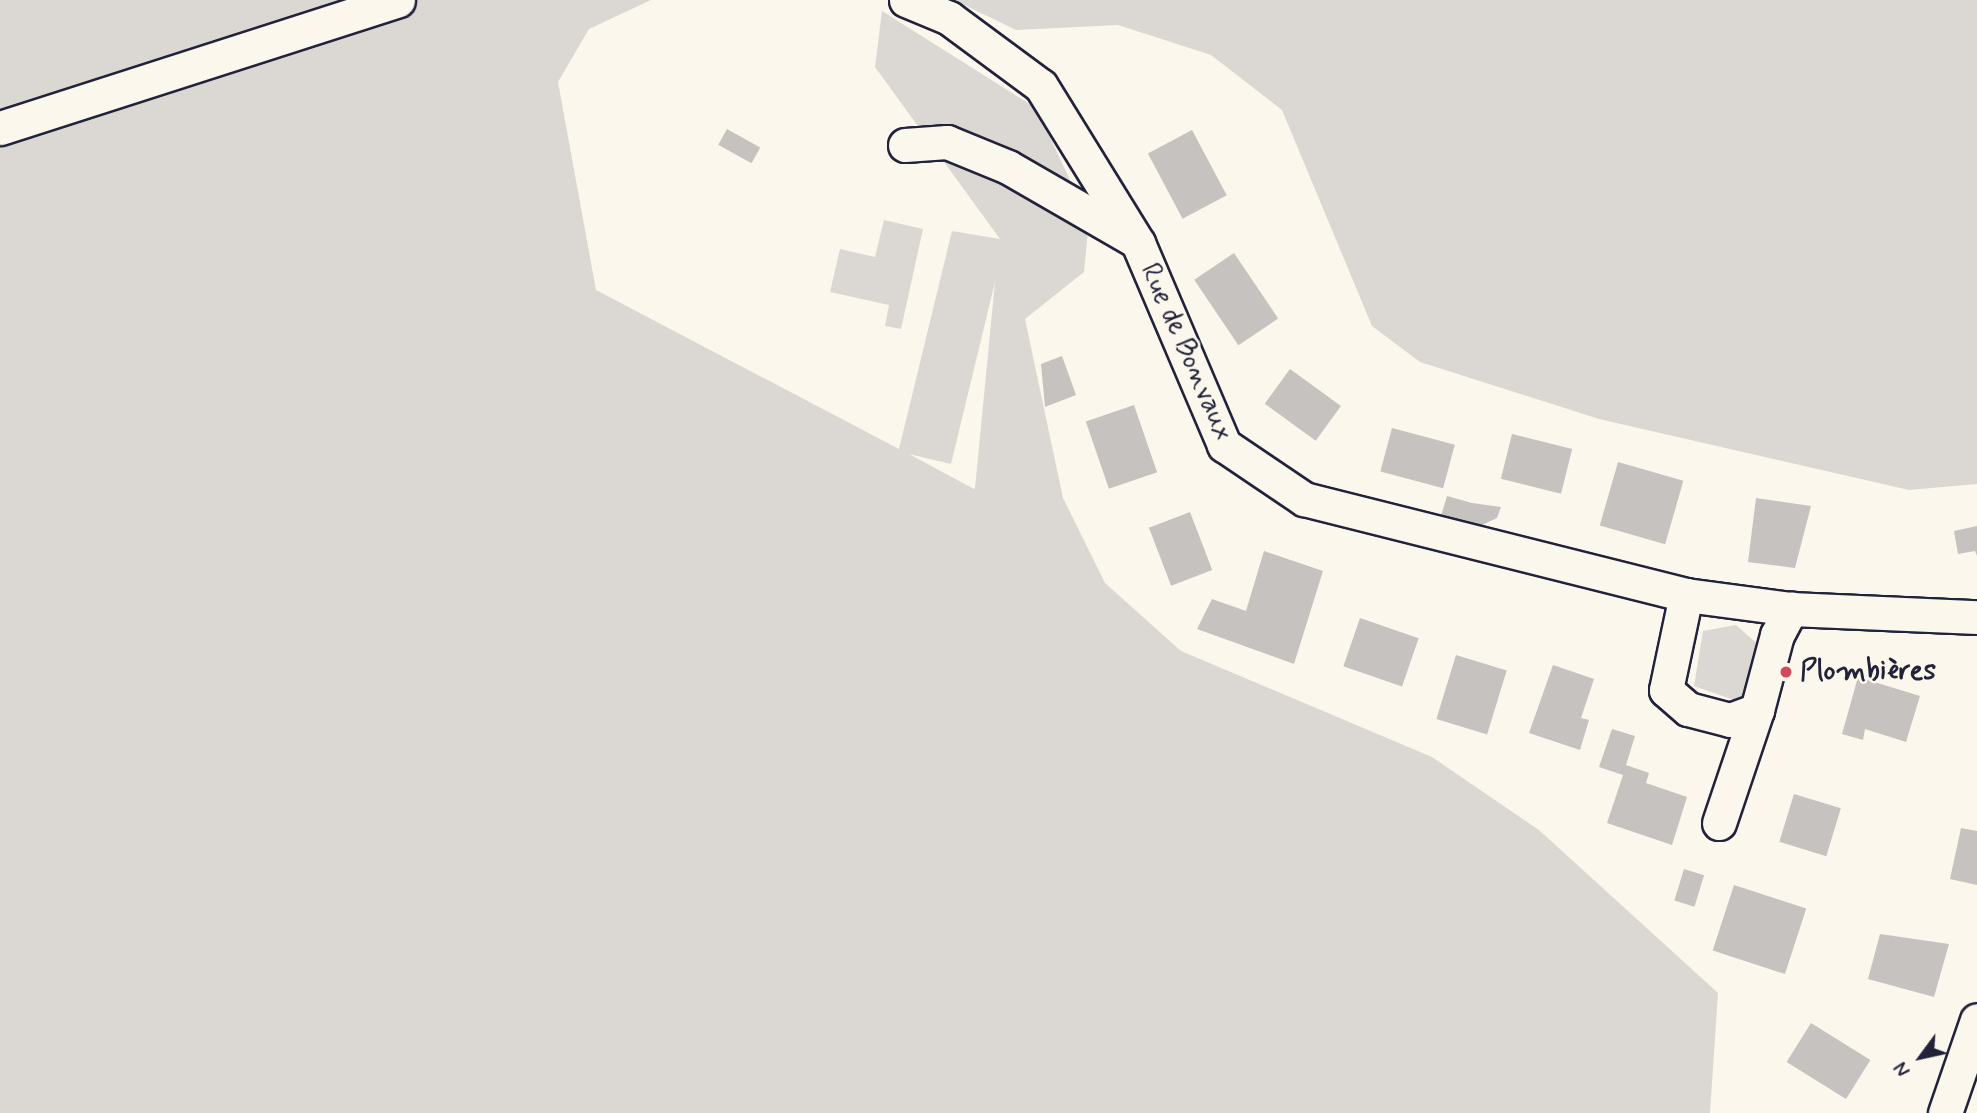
<!DOCTYPE html>
<meta charset="utf-8">
<style>
body{margin:0}
#map{position:relative;width:1977px;height:1113px;overflow:hidden;background:#fbf7ec;font-family:Mynerve,sans-serif}
div>[style]{position:absolute}
.green>*{inset:0;background:#dbd8d3}
.building>*{inset:0;background:#c6c2c0;transform-origin:0 0}
.roads{filter:drop-shadow(2px 0 #22223b) drop-shadow(-2px 0 #22223b) drop-shadow(0 2px #22223b) drop-shadow(0 -2px #22223b)}
.minor>*{height:33px;margin:-16.5px;padding:0 16.5px;transform-origin:16.5px;border-radius:16.5px;background:#fbf7ec}
.dots>*{width:19px;height:19px;translate:-50% -50%;box-sizing:border-box;border:4px solid #fbf7ec;border-radius:50%}
span{translate:-50% -50%;white-space:nowrap;text-align:center;line-height:1.15;-webkit-text-stroke:5px #fbf7ec;paint-order:stroke}
.street-label{font-size:28px;color:#22223b}
.poi-label{font-size:28px;color:#22223b;font-weight:700}
.left{translate:0 -50%;text-align:left}
.north{position:absolute;left:1886px;top:1022px;width:70px;height:70px;-webkit-text-stroke:5px #fbf7ec;paint-order:stroke;rotate:237deg;font-size:19px;font-weight:700;line-height:28px;text-align:center;color:#22223b}
.north::after{content:'';display:block;margin:auto;width:24px;height:32px;background:#22223b;clip-path:polygon(50% 0,100% 100%,50% 72%,0 100%)}
</style>
<div id="map">
<div class="green">
<i style="clip-path:polygon(evenodd,0 0,651px 0,589px 29px,558px 82px,596px 290px,899px 449px,952px 231px,1000px 239px,875px 67px,882px 11px,1036px 108px,1089px 220px,1084px 272px,1025px 319px,1063px 498px,1105px 583px,1181px 651px,1432px 757px,1539px 830px,1718px 993px,1710px 1113px,0 1113px,0 0,995px 282px,975px 488px,974px 489px,909px 454px,951px 464px,995px 282px)"></i>
<i style="clip-path:polygon(954px 0,1977px 0,1977px 484px,1909px 490px,1599px 419px,1420px 362px,1372px 326px,1282px 110px,1211px 55px,1118px 25px,1016px 30px)"></i>
<i style="clip-path:polygon(884px 220px,923px 229px,901px 329px,885px 326px,889px 305px,830px 292px,840px 249px,875px 257px)"></i>
<i style="clip-path:polygon(1736px 625px,1761px 647px,1747px 696px,1734px 700px,1694px 686px,1703px 631px)"></i>
</div>
<div class="building">
<i style="left:727px;top:129px;width:38px;height:18px;rotate:29deg"></i>
<i style="left:1192px;top:130px;width:74px;height:50px;rotate:62deg"></i>
<i style="left:1234px;top:253px;width:79px;height:48px;rotate:56deg"></i>
<i style="clip-path:polygon(1062px 356px,1076px 395px,1045px 407px,1041px 364px)"></i>
<i style="left:1290px;top:369px;width:63px;height:43px;rotate:36deg"></i>
<i style="left:1134px;top:405px;width:71px;height:51px;rotate:71deg"></i>
<i style="left:1392px;top:428px;width:65px;height:45px;rotate:15deg"></i>
<i style="left:1512px;top:434px;width:62px;height:46px;rotate:14deg"></i>
<i style="left:1618px;top:462px;width:68px;height:66px;rotate:16deg"></i>
<i style="clip-path:polygon(1447px 496px,1472px 503px,1501px 507px,1497px 518px,1480px 526px,1441px 516px)"></i>
<i style="clip-path:polygon(1756px 498px,1811px 506px,1795px 568px,1748px 562px)"></i>
<i style="left:1190px;top:512px;width:62px;height:44px;rotate:69deg"></i>
<i style="clip-path:polygon(1977px 526px,1977px 556px,1975px 551px,1958px 554px,1954px 531px)"></i>
<i style="clip-path:polygon(1264px 551px,1323px 571px,1294px 664px,1197px 629px,1212px 599px,1246px 611px)"></i>
<i style="left:1360px;top:618px;width:62px;height:51px;rotate:19deg"></i>
<i style="left:1456px;top:655px;width:53px;height:67px;rotate:17deg"></i>
<i style="clip-path:polygon(1553px 665px,1594px 679px,1581px 718px,1589px 720px,1580px 750px,1529px 733px)"></i>
<i style="clip-path:polygon(1858px 677px,1920px 696px,1906px 742px,1865px 729px,1863px 740px,1842px 734px)"></i>
<i style="clip-path:polygon(1612px 729px,1635px 736px,1626px 765px,1649px 773px,1646px 783px,1687px 797px,1672px 845px,1607px 823px,1623px 775px,1599px 767px)"></i>
<i style="left:1794px;top:794px;width:49px;height:50px;rotate:17deg"></i>
<i style="clip-path:polygon(1961px 828px,1977px 831px,1977px 885px,1950px 879px)"></i>
<i style="left:1684px;top:869px;width:21px;height:33px;rotate:17deg"></i>
<i style="left:1734px;top:885px;width:76px;height:69px;rotate:18deg"></i>
<i style="clip-path:polygon(1880px 934px,1949px 944px,1934px 997px,1868px 979px)"></i>
<i style="left:1811px;top:1023px;width:70px;height:46px;rotate:32deg"></i>
</div>
<div class="roads">
<div class="minor">
<i style="left:906px;top:0;width:47px;rotate:22.7deg"></i>
<i style="left:949px;top:18px;width:114px;rotate:36.5deg"></i>
<i style="left:1041px;top:86px;width:185px;rotate:58.3deg"></i>
<i style="left:1138px;top:243px;width:220px;rotate:66.9deg"></i>
<i style="left:1224px;top:445px;width:97px;rotate:34deg"></i>
<i style="left:1304px;top:499px;width:394px;rotate:14.1deg"></i>
<i style="left:1686px;top:595px;width:106px;rotate:7.6deg"></i>
<i style="left:1791px;top:609px;width:186px;rotate:2.5deg"></i>
<i style="left:0;top:128px;width:418px;rotate:-17.8deg"></i>
<i style="left:905px;top:145px;width:42px;rotate:-4.1deg"></i>
<i style="left:947px;top:142px;width:66px;rotate:22.3deg"></i>
<i style="left:1008px;top:167px;width:148px;rotate:30deg"></i>
<i style="left:1686px;top:595px;width:97px;rotate:101.9deg"></i>
<i style="left:1666px;top:690px;width:29px;rotate:41deg"></i>
<i style="left:1688px;top:709px;width:43px;rotate:14.7deg"></i>
<i style="left:1730px;top:720px;width:29px;rotate:-20deg"></i>
<i style="left:1757px;top:710px;width:78px;rotate:-75.1deg"></i>
<i style="left:1777px;top:635px;width:30px;rotate:-62deg"></i>
<i style="left:1719px;top:823px;width:119px;rotate:-71.4deg"></i>
<i style="left:1945px;top:1113px;width:98px;rotate:-71deg"></i>
</div>
</div>
<div class="dots">
<i style="left:1786px;top:672px;background:#d1495b"></i>
</div>
<div class="street-label">
<span style="left:1186px;top:352px;rotate:66deg">Rue de Bonvaux</span>
</div>
<div class="poi-label">
<span class="left" style="left:1800px;top:672px">Plombières</span>
</div>
<div class="north">N</div>
</div>
